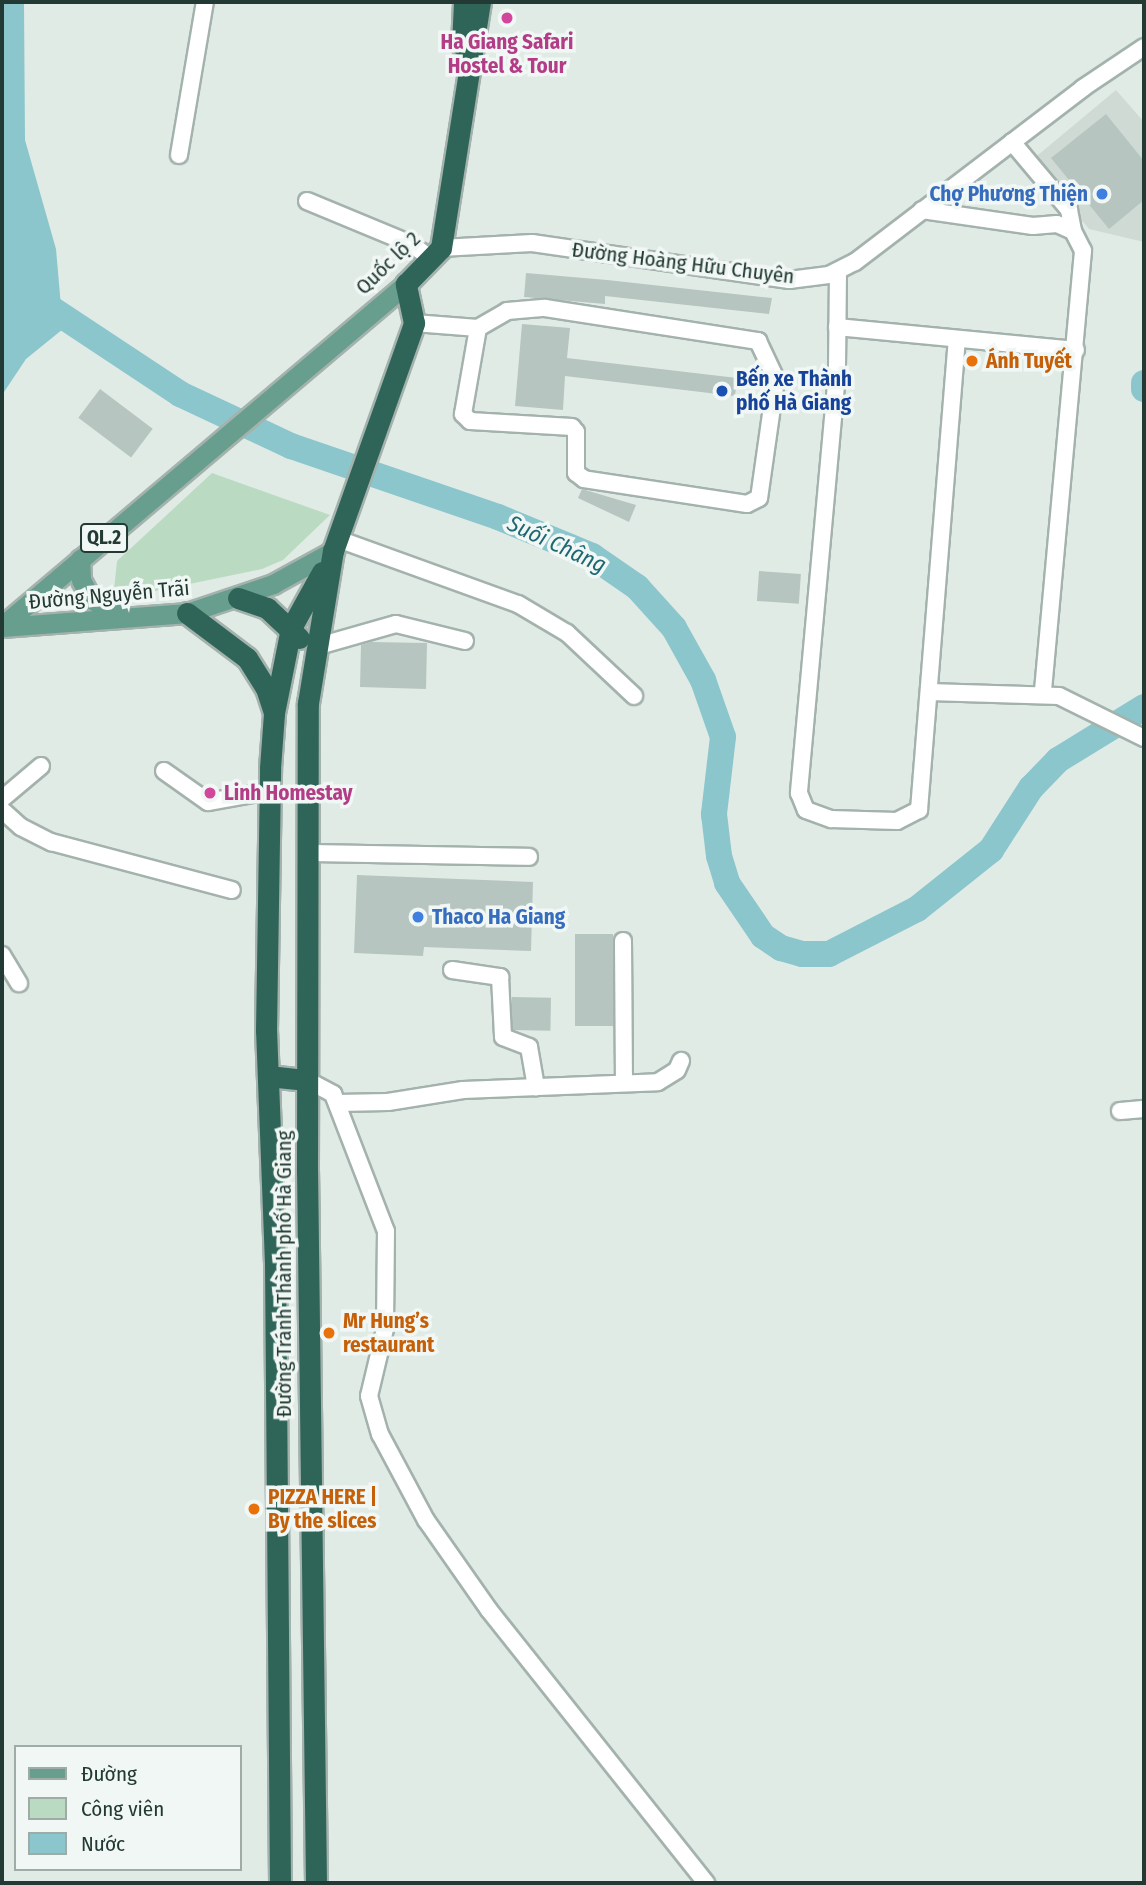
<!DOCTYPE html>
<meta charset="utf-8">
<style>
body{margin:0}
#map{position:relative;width:1146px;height:1885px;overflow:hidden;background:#e1ebe6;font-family:"Fira Sans Condensed",sans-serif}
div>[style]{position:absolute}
.built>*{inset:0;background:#cfdad5}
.green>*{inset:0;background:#badbc2}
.water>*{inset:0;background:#8bc6cd}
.river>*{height:26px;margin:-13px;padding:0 13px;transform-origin:13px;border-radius:13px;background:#8bc6cd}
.building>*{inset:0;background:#b6c5bf;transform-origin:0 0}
.roads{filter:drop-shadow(2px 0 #a4b2ad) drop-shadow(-2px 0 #a4b2ad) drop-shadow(0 2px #a4b2ad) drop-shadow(0 -2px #a4b2ad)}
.minor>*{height:16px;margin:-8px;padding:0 8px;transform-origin:8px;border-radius:8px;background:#fff}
.major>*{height:19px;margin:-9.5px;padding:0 9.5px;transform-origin:9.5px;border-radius:9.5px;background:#679e8e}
.highway>*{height:21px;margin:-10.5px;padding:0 10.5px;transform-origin:10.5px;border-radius:10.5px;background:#2f6558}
.dots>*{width:19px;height:19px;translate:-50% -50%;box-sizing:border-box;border:4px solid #f1f7f4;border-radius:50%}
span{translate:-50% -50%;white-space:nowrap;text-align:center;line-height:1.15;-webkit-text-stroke:7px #f1f7f4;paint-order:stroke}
.shield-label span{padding:2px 5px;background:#f1f7f4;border:2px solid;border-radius:5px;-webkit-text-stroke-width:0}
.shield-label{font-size:19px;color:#223a33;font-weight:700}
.hotel-label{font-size:21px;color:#b23c85;font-weight:700}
.left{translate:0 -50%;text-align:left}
.shop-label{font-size:21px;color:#366cbe;font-weight:700}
.right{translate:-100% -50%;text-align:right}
.street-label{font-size:21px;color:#223a33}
.food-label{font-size:21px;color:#c56008;font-weight:700}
.transit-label{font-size:21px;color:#164399;font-weight:700}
.water-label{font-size:23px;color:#1f6873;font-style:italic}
.frame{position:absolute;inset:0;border:4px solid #223a33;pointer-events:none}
.legend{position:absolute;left:14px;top:1745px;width:228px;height:126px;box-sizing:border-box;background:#f1f7f4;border:2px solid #9eaba7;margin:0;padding:9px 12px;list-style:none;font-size:21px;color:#223a33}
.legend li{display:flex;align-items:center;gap:14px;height:35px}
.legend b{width:35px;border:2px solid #9eaba7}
</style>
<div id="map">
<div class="built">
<i style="clip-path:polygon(1116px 90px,1144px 122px,1144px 242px,1089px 229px,1032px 160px)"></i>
</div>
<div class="green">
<i style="clip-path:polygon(212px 473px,330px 515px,283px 560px,262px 569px,141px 594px,114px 590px,117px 561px)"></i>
</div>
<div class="water">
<i style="clip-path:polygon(2px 2px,24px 2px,25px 140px,56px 249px,63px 329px,26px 359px,2px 395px)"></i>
</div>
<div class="river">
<i style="left:2px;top:276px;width:214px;rotate:33.5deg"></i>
<i style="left:180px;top:394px;width:123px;rotate:25.1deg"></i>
<i style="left:291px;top:446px;width:219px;rotate:18.9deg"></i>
<i style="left:498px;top:517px;width:102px;rotate:22.5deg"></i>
<i style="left:592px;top:556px;width:55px;rotate:34.6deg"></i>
<i style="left:637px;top:587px;width:55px;rotate:47.9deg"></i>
<i style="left:674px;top:628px;width:60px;rotate:60.9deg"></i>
<i style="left:703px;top:680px;width:60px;rotate:70.7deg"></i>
<i style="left:723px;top:737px;width:78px;rotate:96.7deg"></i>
<i style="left:714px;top:814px;width:42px;rotate:83.2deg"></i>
<i style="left:719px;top:856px;width:28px;rotate:73deg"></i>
<i style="left:727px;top:883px;width:64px;rotate:55.8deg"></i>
<i style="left:763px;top:936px;width:22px;rotate:34deg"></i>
<i style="left:781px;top:948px;width:22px;rotate:16deg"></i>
<i style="left:802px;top:954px;width:27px"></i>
<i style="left:829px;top:954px;width:99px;rotate:-27.1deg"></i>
<i style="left:917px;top:909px;width:95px;rotate:-38.6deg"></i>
<i style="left:991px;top:850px;width:74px;rotate:-57.2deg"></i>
<i style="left:1031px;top:788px;width:39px;rotate:-46deg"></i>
<i style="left:1058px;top:760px;width:101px;rotate:-31.6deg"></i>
<i style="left:1144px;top:383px;width:6px;rotate:90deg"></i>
</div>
<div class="building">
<i style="clip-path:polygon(1106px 114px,1144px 161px,1144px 200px,1109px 229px,1051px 158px)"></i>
<i style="clip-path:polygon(526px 273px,607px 280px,772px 298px,769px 314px,605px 296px,605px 304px,524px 297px)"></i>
<i style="clip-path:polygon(522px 324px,570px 328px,567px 358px,737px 378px,735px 396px,565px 376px,563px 410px,515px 406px)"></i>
<i style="left:100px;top:389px;width:66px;height:36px;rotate:37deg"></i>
<i style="clip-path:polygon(582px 489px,636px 505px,629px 522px,578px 498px)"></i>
<i style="left:759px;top:571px;width:42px;height:30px;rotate:4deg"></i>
<i style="clip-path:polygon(371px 642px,427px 643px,426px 689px,360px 687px,361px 645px)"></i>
<i style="clip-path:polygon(357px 875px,533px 882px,531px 951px,424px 947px,423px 956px,354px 953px)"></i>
<i style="left:613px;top:934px;width:92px;height:38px;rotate:90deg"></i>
<i style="left:512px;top:997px;width:39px;height:33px;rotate:1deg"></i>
</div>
<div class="roads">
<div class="minor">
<i style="left:1012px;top:142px;width:89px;rotate:50deg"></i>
<i style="left:1069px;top:210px;width:21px;rotate:79deg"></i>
<i style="left:179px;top:155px;width:155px;rotate:-80.4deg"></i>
<i style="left:307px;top:201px;width:113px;rotate:22.5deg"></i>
<i style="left:411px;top:244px;width:27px;rotate:36deg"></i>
<i style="left:922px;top:210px;width:112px;rotate:8.2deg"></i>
<i style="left:1033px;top:226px;width:24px;rotate:-5deg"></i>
<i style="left:1057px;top:224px;width:17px;rotate:24deg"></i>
<i style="left:1073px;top:231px;width:22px;rotate:63deg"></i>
<i style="left:1083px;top:251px;width:445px;rotate:95.2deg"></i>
<i style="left:441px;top:248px;width:91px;rotate:-3.1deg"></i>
<i style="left:532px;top:243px;width:260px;rotate:8.2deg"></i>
<i style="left:789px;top:280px;width:40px;rotate:-7.1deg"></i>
<i style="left:829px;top:275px;width:29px;rotate:-27deg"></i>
<i style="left:855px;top:262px;width:287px;rotate:-37.3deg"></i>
<i style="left:1083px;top:88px;width:73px;rotate:-33.9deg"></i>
<i style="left:838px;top:272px;width:102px;rotate:90.6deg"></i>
<i style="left:837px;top:374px;width:421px;rotate:95.2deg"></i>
<i style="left:799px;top:793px;width:18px;rotate:68deg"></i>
<i style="left:806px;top:810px;width:27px;rotate:20deg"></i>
<i style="left:831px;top:819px;width:66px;rotate:1.7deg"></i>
<i style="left:897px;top:821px;width:25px;rotate:-27deg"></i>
<i style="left:919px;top:810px;width:471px;rotate:-85.4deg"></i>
<i style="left:414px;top:323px;width:64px;rotate:4.5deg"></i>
<i style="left:478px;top:328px;width:34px;rotate:-30deg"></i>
<i style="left:507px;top:311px;width:38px;rotate:-5deg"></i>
<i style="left:545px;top:308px;width:216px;rotate:8.8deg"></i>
<i style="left:758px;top:341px;width:42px;rotate:64.7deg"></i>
<i style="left:776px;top:379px;width:120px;rotate:98.1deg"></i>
<i style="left:759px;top:498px;width:13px;rotate:153deg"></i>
<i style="left:747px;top:504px;width:165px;rotate:-171.3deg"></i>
<i style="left:584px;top:479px;width:10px;rotate:-143deg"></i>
<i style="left:576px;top:473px;width:41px;rotate:-90deg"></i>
<i style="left:576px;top:432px;width:6px;rotate:-129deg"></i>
<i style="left:572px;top:427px;width:102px;rotate:-176.6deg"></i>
<i style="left:470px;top:421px;width:10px;rotate:-135deg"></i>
<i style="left:463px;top:414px;width:87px;rotate:-80.1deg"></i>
<i style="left:837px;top:327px;width:240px;rotate:5.5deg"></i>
<i style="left:338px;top:539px;width:191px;rotate:19.9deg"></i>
<i style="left:518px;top:604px;width:57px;rotate:30.6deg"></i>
<i style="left:567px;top:633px;width:92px;rotate:43.2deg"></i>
<i style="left:315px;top:647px;width:84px;rotate:-15.9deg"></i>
<i style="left:396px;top:624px;width:71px;rotate:13.8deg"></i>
<i style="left:929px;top:692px;width:130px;rotate:1.8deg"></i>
<i style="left:1059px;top:696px;width:95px;rotate:26.3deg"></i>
<i style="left:164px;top:771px;width:54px;rotate:35.2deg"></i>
<i style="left:208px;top:802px;width:63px;rotate:-10.1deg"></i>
<i style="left:2px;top:799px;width:51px;rotate:-40.2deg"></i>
<i style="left:2px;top:810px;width:25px;rotate:42deg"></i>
<i style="left:21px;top:827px;width:34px;rotate:27deg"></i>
<i style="left:51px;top:842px;width:187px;rotate:14.9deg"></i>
<i style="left:306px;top:853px;width:223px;rotate:1deg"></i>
<i style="left:623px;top:941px;width:142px;rotate:89.6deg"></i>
<i style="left:2px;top:955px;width:33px;rotate:59deg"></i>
<i style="left:452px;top:970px;width:49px;rotate:8.3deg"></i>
<i style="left:500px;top:977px;width:60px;rotate:87.1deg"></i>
<i style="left:503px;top:1037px;width:28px;rotate:21deg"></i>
<i style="left:529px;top:1047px;width:41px;rotate:80.1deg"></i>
<i style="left:307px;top:1080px;width:30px;rotate:28deg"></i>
<i style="left:333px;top:1094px;width:147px;rotate:68.9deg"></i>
<i style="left:386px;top:1231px;width:98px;rotate:90.6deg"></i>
<i style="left:385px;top:1329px;width:69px;rotate:103.4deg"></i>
<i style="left:369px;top:1396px;width:40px;rotate:74deg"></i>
<i style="left:380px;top:1434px;width:98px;rotate:61.9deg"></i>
<i style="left:426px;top:1520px;width:110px;rotate:55deg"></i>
<i style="left:489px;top:1610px;width:349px;rotate:51.5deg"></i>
<i style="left:337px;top:1103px;width:51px;rotate:-1.1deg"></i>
<i style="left:388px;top:1102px;width:76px;rotate:-9.1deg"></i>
<i style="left:463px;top:1090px;width:195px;rotate:-2.3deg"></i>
<i style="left:658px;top:1082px;width:22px;rotate:-32deg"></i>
<i style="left:677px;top:1070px;width:10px;rotate:-66deg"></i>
<i style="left:1120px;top:1111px;width:24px;rotate:-5deg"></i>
</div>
<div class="major">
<i style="left:80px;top:559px;width:21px;rotate:87deg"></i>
<i style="left:81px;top:580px;width:21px;rotate:62deg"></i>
<i style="left:91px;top:599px;width:34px;rotate:30deg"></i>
<i style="left:2px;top:626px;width:529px;rotate:-40.25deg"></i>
<i style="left:2px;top:627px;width:186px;rotate:-4.3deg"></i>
<i style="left:187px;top:613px;width:91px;rotate:-18.6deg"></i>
<i style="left:273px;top:584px;width:68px;rotate:-28.8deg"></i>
</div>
<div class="highway">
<i style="left:462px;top:45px;width:43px;rotate:-87.3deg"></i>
<i style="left:238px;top:598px;width:31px;rotate:19deg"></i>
<i style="left:267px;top:608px;width:44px;rotate:43.2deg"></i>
<i style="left:187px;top:613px;width:75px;rotate:36.9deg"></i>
<i style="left:247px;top:658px;width:36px;rotate:58deg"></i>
<i style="left:266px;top:688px;width:26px;rotate:72deg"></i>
<i style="left:268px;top:1076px;width:39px;rotate:6deg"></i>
<i style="left:280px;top:1883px;width:620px;rotate:-90.46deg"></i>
<i style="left:275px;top:1263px;width:232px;rotate:-92.2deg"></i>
<i style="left:266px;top:1031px;width:263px;rotate:-89.1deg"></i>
<i style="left:270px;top:768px;width:55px;rotate:-85.8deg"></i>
<i style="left:274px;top:713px;width:87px;rotate:-78.7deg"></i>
<i style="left:291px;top:628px;width:64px;rotate:-61deg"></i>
<i style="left:316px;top:1883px;width:712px;rotate:-90.72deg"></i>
<i style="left:307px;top:1171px;width:468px;rotate:-89.9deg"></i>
<i style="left:308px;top:703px;width:154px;rotate:-80.7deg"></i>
<i style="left:333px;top:551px;width:242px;rotate:-70.4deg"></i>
<i style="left:414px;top:323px;width:40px;rotate:-102deg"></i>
<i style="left:406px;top:284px;width:50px;rotate:-45.8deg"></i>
<i style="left:441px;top:248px;width:249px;rotate:-81deg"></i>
</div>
</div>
<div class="dots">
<i style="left:507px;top:18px;background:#d1479c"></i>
<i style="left:1102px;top:194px;background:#3f7fe0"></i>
<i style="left:972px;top:361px;background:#e8710a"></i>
<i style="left:722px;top:391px;background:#1a4fb4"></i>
<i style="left:210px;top:793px;background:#d1479c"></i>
<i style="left:418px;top:917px;background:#3f7fe0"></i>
<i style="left:329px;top:1333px;background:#e8710a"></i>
<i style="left:254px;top:1509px;background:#e8710a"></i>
</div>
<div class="shield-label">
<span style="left:104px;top:538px">QL.2</span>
</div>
<div class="hotel-label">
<span style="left:507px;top:54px">Ha Giang Safari<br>Hostel &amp; Tour</span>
<span class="left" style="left:224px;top:793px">Linh Homestay</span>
</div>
<div class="shop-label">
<span class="right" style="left:1088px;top:194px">Chợ Phương Thiện</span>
<span class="left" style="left:432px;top:917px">Thaco Ha Giang</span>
</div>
<div class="street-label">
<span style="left:388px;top:263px;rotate:-44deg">Quốc lộ 2</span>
<span style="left:683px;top:263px;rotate:7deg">Đường Hoàng Hữu Chuyên</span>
<span style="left:109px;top:595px;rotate:-5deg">Đường Nguyễn Trãi</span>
<span style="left:284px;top:1274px;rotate:-90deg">Đường Tránh Thành phố Hà Giang</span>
</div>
<div class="food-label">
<span class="left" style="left:986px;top:361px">Ánh Tuyết</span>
<span class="left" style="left:343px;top:1333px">Mr Hung’s<br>restaurant</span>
<span class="left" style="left:268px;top:1509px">PIZZA HERE |<br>By the slices</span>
</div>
<div class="transit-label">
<span class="left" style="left:736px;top:391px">Bến xe Thành<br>phố Hà Giang</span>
</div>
<div class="water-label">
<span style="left:557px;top:544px;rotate:25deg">Suối Châng</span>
</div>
<div class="frame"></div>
<ul class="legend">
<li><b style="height:9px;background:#679e8e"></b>Đường</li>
<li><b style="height:19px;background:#badbc2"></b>Công viên</li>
<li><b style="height:19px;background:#8bc6cd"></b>Nước</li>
</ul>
</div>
